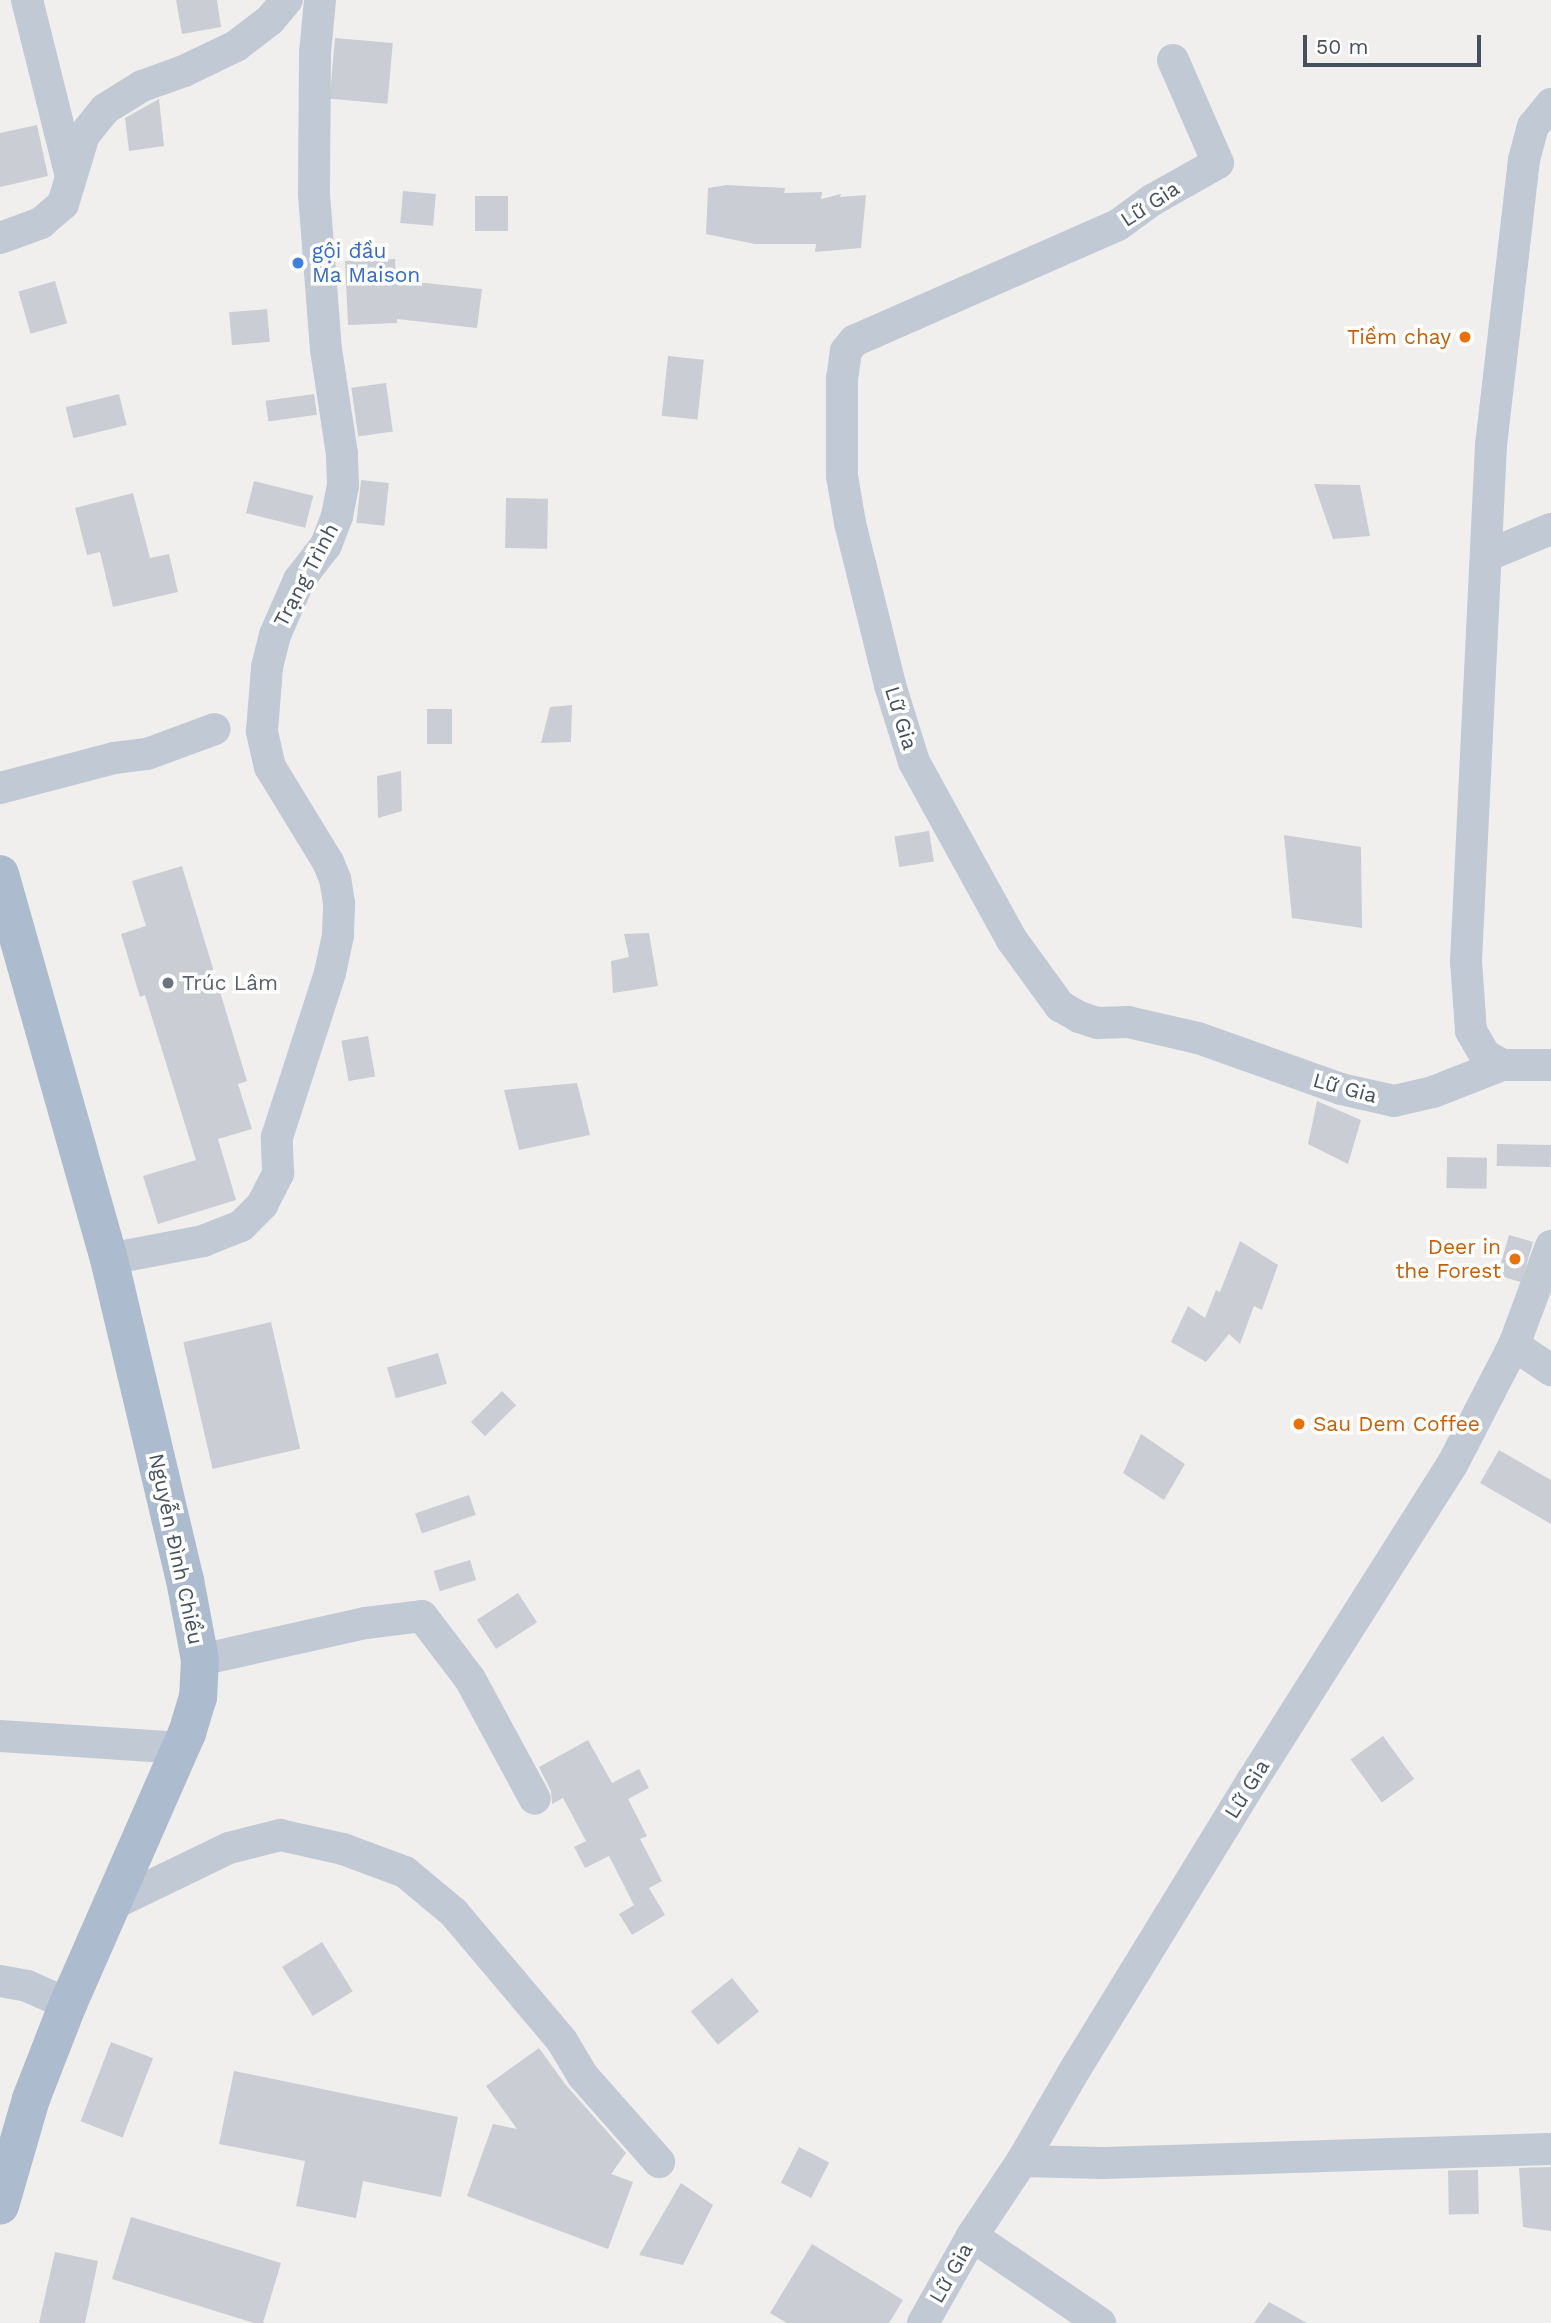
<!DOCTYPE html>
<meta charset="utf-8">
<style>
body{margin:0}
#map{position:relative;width:1551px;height:2323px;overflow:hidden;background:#f1efee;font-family:"Work Sans",sans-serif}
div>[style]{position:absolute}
.building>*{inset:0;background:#cacdd4;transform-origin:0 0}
.minor>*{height:32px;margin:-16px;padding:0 16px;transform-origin:16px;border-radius:16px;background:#c1c9d4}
.major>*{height:38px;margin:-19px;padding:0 19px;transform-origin:19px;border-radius:19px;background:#adbbce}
.dots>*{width:19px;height:19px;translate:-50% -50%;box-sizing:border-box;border:4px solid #fff;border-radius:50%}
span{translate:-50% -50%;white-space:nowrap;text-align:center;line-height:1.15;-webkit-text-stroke:7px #fff;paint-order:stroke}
.street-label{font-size:21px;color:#46505d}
.shop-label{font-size:21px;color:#366cbe}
.left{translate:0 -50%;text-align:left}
.food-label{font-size:21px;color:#c56008}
.right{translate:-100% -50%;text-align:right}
.worship-label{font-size:21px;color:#5b616d}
.scale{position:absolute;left:1303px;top:35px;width:178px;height:32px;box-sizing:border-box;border:4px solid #46505d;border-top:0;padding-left:9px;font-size:21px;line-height:24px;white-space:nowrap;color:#46505d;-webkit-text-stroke:5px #fff;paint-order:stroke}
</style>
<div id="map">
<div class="building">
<i style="clip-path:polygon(176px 0,217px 0,221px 27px,182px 34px)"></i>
<i style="left:335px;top:38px;width:58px;height:61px;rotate:5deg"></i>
<i style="clip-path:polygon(159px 99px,164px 146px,129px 151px,125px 118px)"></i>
<i style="clip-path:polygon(37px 125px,48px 176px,0 187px,0 133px)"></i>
<i style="clip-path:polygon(727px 185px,785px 188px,784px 193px,822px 192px,821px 199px,841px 194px,840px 197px,866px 195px,861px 248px,815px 252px,816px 244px,755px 244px,706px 234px,708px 188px)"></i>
<i style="left:403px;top:191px;width:33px;height:32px;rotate:5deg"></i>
<i style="left:475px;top:196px;width:33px;height:35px"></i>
<i style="clip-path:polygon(395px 259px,396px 280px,482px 289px,477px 328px,397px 319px,397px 323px,348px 325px,345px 261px)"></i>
<i style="left:55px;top:281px;width:44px;height:38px;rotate:74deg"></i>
<i style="left:267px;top:309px;width:33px;height:38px;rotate:85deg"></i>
<i style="left:668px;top:356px;width:36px;height:60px;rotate:6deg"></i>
<i style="left:386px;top:383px;width:49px;height:35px;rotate:82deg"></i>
<i style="left:119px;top:394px;width:32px;height:55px;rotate:76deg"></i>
<i style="left:314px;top:394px;width:21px;height:49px;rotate:82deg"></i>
<i style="left:361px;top:480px;width:28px;height:43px;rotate:6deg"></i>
<i style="left:254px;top:481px;width:61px;height:33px;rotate:14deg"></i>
<i style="clip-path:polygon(1314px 484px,1360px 485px,1370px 536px,1333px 539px)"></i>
<i style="clip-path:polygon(133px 493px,150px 558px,169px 554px,178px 592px,113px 607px,100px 552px,87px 555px,75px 508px)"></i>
<i style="left:506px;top:498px;width:42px;height:50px;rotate:1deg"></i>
<i style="clip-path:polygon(572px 705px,571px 742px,541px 743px,550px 707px)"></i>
<i style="left:427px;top:709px;width:25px;height:35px"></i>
<i style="clip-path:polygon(401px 771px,402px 811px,378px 818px,377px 776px)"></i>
<i style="left:929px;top:831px;width:31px;height:35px;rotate:81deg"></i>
<i style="clip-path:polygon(1284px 835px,1361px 847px,1362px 928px,1292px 918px)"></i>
<i style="clip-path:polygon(182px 866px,247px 1081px,238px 1084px,252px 1129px,218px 1139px,236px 1200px,158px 1224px,143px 1176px,196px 1160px,145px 995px,140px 997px,121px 934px,146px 926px,132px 881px)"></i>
<i style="clip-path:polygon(649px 933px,658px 986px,613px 993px,611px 961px,629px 957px,624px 934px)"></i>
<i style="left:368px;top:1036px;width:41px;height:27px;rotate:80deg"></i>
<i style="clip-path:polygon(577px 1083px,590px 1135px,519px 1150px,504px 1090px)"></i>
<i style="clip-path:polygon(1317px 1101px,1361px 1120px,1348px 1164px,1308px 1144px)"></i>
<i style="left:1497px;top:1144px;width:54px;height:22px;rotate:1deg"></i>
<i style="left:1447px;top:1157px;width:40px;height:31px;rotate:1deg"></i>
<i style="left:1509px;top:1235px;width:25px;height:42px;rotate:16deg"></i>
<i style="clip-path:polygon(1240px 1241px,1278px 1265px,1262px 1310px,1254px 1306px,1240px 1344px,1229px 1334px,1206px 1362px,1171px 1342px,1188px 1306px,1205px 1318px,1216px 1290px,1220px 1292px)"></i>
<i style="left:271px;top:1322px;width:130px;height:90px;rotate:77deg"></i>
<i style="left:438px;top:1353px;width:32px;height:53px;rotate:74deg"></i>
<i style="left:502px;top:1391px;width:20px;height:44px;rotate:45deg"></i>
<i style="clip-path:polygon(1141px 1434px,1185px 1464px,1164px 1500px,1123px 1473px)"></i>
<i style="clip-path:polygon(1499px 1450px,1551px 1480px,1551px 1524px,1480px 1483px)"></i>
<i style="left:469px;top:1495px;width:21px;height:57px;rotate:71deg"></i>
<i style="left:470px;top:1560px;width:21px;height:38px;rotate:73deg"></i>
<i style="left:518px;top:1593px;width:35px;height:49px;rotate:57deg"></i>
<i style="left:1383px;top:1736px;width:53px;height:40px;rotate:54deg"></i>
<i style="clip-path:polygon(588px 1740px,612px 1783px,639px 1769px,649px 1788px,628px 1799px,647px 1836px,640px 1839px,662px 1881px,649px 1888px,665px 1915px,632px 1935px,619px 1914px,634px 1905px,609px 1856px,585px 1868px,574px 1847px,586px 1841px,563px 1798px,552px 1804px,551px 1791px,539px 1767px)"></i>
<i style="left:322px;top:1942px;width:58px;height:47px;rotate:58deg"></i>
<i style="left:732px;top:1978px;width:43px;height:53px;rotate:51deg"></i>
<i style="left:111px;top:2042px;width:45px;height:85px;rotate:21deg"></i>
<i style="clip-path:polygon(539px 2048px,565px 2084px,626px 2153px,611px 2174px,633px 2182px,608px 2249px,467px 2196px,493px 2124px,517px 2129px,486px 2086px)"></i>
<i style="clip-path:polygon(234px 2071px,458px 2117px,441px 2197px,363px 2181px,356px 2218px,296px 2206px,305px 2161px,219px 2144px)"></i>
<i style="left:799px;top:2147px;width:34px;height:40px;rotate:27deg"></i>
<i style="clip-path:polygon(1551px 2167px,1551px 2231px,1523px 2227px,1519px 2168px)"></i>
<i style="left:1478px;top:2170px;width:44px;height:30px;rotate:89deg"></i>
<i style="clip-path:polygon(681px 2183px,713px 2205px,683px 2265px,639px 2255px)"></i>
<i style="clip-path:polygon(131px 2217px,281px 2263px,263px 2323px,254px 2323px,112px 2279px)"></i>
<i style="clip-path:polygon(812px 2244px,903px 2300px,889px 2323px,787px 2323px,770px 2313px)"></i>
<i style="clip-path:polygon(55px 2252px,98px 2261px,85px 2323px,39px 2323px)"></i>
<i style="clip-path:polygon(1269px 2302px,1307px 2323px,1254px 2323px)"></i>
</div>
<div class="minor">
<i style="left:27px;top:0;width:181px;rotate:76deg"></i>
<i style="left:1173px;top:60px;width:112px;rotate:66.4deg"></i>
<i style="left:1218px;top:163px;width:76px;rotate:150.7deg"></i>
<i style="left:1152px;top:200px;width:42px;rotate:143.7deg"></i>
<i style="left:1118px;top:225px;width:288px;rotate:156.3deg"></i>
<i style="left:854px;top:341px;width:13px;rotate:129deg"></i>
<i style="left:846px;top:351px;width:27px;rotate:98deg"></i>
<i style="left:842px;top:378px;width:98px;rotate:90deg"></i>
<i style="left:842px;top:476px;width:48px;rotate:80.3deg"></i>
<i style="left:850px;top:523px;width:167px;rotate:76.1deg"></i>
<i style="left:890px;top:685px;width:81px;rotate:72.7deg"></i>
<i style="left:914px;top:762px;width:203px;rotate:61.2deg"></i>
<i style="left:1012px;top:940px;width:82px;rotate:54deg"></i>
<i style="left:1060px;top:1006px;width:22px;rotate:30deg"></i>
<i style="left:1079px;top:1017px;width:20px;rotate:18deg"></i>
<i style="left:1098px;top:1023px;width:30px;rotate:-2deg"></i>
<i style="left:1128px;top:1022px;width:72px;rotate:12.9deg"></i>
<i style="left:1198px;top:1038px;width:152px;rotate:19.6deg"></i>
<i style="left:1341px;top:1089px;width:54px;rotate:12.8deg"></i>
<i style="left:1394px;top:1101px;width:40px;rotate:-13deg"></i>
<i style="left:1433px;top:1092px;width:74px;rotate:-21.4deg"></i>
<i style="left:1551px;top:104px;width:28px;rotate:129deg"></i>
<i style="left:1533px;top:126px;width:35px;rotate:105deg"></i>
<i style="left:1524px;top:160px;width:287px;rotate:96.6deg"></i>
<i style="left:1491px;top:445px;width:517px;rotate:92.77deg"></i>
<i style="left:1466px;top:961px;width:70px;rotate:85.9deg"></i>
<i style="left:1471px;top:1031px;width:28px;rotate:60deg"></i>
<i style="left:1485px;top:1055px;width:20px;rotate:30deg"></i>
<i style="left:1502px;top:1065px;width:49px"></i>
<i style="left:0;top:238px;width:44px;rotate:-20.1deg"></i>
<i style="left:41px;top:223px;width:29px;rotate:-41deg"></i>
<i style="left:63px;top:204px;width:72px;rotate:-73.1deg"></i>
<i style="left:84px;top:135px;width:33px;rotate:-51deg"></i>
<i style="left:105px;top:109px;width:44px;rotate:-31.9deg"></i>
<i style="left:142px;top:86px;width:45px;rotate:-19.7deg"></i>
<i style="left:184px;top:71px;width:58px;rotate:-25.7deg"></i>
<i style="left:236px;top:46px;width:43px;rotate:-37.4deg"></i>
<i style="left:270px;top:20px;width:26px;rotate:-50deg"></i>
<i style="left:1486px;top:556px;width:70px;rotate:-22.6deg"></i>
<i style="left:0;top:788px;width:118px;rotate:-14.7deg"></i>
<i style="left:114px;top:758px;width:33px;rotate:-7deg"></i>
<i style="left:147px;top:754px;width:72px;rotate:-20.2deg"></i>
<i style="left:109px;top:1259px;width:96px;rotate:-10.8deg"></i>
<i style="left:203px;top:1241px;width:41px;rotate:-21.5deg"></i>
<i style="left:241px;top:1226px;width:30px;rotate:-45deg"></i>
<i style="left:262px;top:1205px;width:36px;rotate:-63deg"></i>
<i style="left:278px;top:1173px;width:36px;rotate:-92deg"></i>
<i style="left:277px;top:1137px;width:172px;rotate:-72.1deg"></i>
<i style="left:330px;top:973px;width:39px;rotate:-78deg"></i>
<i style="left:338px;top:935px;width:32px;rotate:-88deg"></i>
<i style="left:339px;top:903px;width:24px;rotate:-99deg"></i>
<i style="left:335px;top:879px;width:18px;rotate:-112deg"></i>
<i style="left:328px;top:862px;width:111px;rotate:-121.4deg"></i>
<i style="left:270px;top:767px;width:37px;rotate:-103deg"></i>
<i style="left:262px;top:731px;width:64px;rotate:-85.5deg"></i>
<i style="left:267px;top:667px;width:33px;rotate:-76deg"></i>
<i style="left:275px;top:635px;width:60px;rotate:-66.4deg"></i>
<i style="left:299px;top:580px;width:44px;rotate:-52.4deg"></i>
<i style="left:326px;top:545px;width:31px;rotate:-69deg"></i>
<i style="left:337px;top:516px;width:32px;rotate:-79deg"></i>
<i style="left:343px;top:485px;width:31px;rotate:-92deg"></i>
<i style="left:342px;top:454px;width:105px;rotate:-98.7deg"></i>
<i style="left:326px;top:350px;width:157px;rotate:-94.4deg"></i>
<i style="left:314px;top:193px;width:140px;rotate:-89.6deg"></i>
<i style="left:315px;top:53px;width:53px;rotate:-84.6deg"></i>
<i style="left:1514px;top:1345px;width:45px;rotate:34deg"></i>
<i style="left:200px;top:1660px;width:170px;rotate:-12.6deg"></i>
<i style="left:366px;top:1623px;width:56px;rotate:-7.1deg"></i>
<i style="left:422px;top:1616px;width:79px;rotate:52.7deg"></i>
<i style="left:470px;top:1679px;width:136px;rotate:61.6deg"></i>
<i style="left:0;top:1736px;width:182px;rotate:3.8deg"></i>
<i style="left:113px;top:1904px;width:129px;rotate:-25.8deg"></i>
<i style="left:229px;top:1848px;width:53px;rotate:-14.3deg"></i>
<i style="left:280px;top:1835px;width:65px;rotate:12.5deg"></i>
<i style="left:343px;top:1849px;width:66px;rotate:20.4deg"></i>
<i style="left:405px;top:1872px;width:64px;rotate:39.9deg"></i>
<i style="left:454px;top:1913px;width:167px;rotate:49.8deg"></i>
<i style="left:562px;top:2041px;width:41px;rotate:59deg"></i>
<i style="left:583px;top:2076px;width:115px;rotate:48.5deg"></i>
<i style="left:0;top:1981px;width:27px;rotate:10deg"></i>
<i style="left:27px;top:1986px;width:45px;rotate:23.7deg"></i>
<i style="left:1022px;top:2161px;width:81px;rotate:1.4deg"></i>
<i style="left:1103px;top:2163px;width:448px;rotate:-1.8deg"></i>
<i style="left:972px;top:2236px;width:155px;rotate:34.2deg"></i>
<i style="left:923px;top:2323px;width:100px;rotate:-60.6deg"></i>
<i style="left:972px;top:2236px;width:90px;rotate:-56.3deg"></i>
<i style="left:1022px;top:2161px;width:108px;rotate:-59.9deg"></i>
<i style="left:1076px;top:2068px;width:337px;rotate:-58.5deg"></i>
<i style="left:1252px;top:1781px;width:374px;rotate:-57.7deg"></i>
<i style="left:1452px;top:1465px;width:135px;rotate:-62.7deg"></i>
<i style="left:1514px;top:1345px;width:106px;rotate:-69.5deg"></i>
</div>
<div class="major">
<i style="left:0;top:874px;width:400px;rotate:74.2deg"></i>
<i style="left:109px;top:1259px;width:330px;rotate:76.7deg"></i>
<i style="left:185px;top:1580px;width:81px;rotate:79.4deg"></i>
<i style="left:200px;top:1660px;width:37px;rotate:93deg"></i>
<i style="left:198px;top:1697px;width:38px;rotate:107deg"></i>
<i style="left:187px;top:1733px;width:296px;rotate:113.7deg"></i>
<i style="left:68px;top:2004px;width:102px;rotate:111.3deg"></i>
<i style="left:31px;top:2099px;width:111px;rotate:106.2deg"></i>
</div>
<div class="dots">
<i style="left:298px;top:263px;background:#3f7fe0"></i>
<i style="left:1465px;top:337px;background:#e8710a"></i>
<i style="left:168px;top:983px;background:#6b7280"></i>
<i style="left:1515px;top:1259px;background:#e8710a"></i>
<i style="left:1299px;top:1424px;background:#e8710a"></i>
</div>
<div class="street-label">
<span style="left:1150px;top:204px;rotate:-33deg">Lữ Gia</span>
<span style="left:306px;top:575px;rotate:-62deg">Trạng Trình</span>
<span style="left:901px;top:718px;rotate:73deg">Lữ Gia</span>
<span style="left:1345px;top:1088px;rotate:15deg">Lữ Gia</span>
<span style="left:176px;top:1549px;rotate:78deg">Nguyễn Đình Chiểu</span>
<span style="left:1247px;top:1789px;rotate:-58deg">Lữ Gia</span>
<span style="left:951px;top:2273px;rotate:-60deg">Lữ Gia</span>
</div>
<div class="shop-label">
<span class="left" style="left:312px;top:263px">gội đầu<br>Ma Maison</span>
</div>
<div class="food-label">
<span class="right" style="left:1451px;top:337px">Tiềm chay</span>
<span class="right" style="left:1501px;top:1259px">Deer in<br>the Forest</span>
<span class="left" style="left:1313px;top:1424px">Sau Dem Coffee</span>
</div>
<div class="worship-label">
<span class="left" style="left:182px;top:983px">Trúc Lâm</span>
</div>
<div class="scale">50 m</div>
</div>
